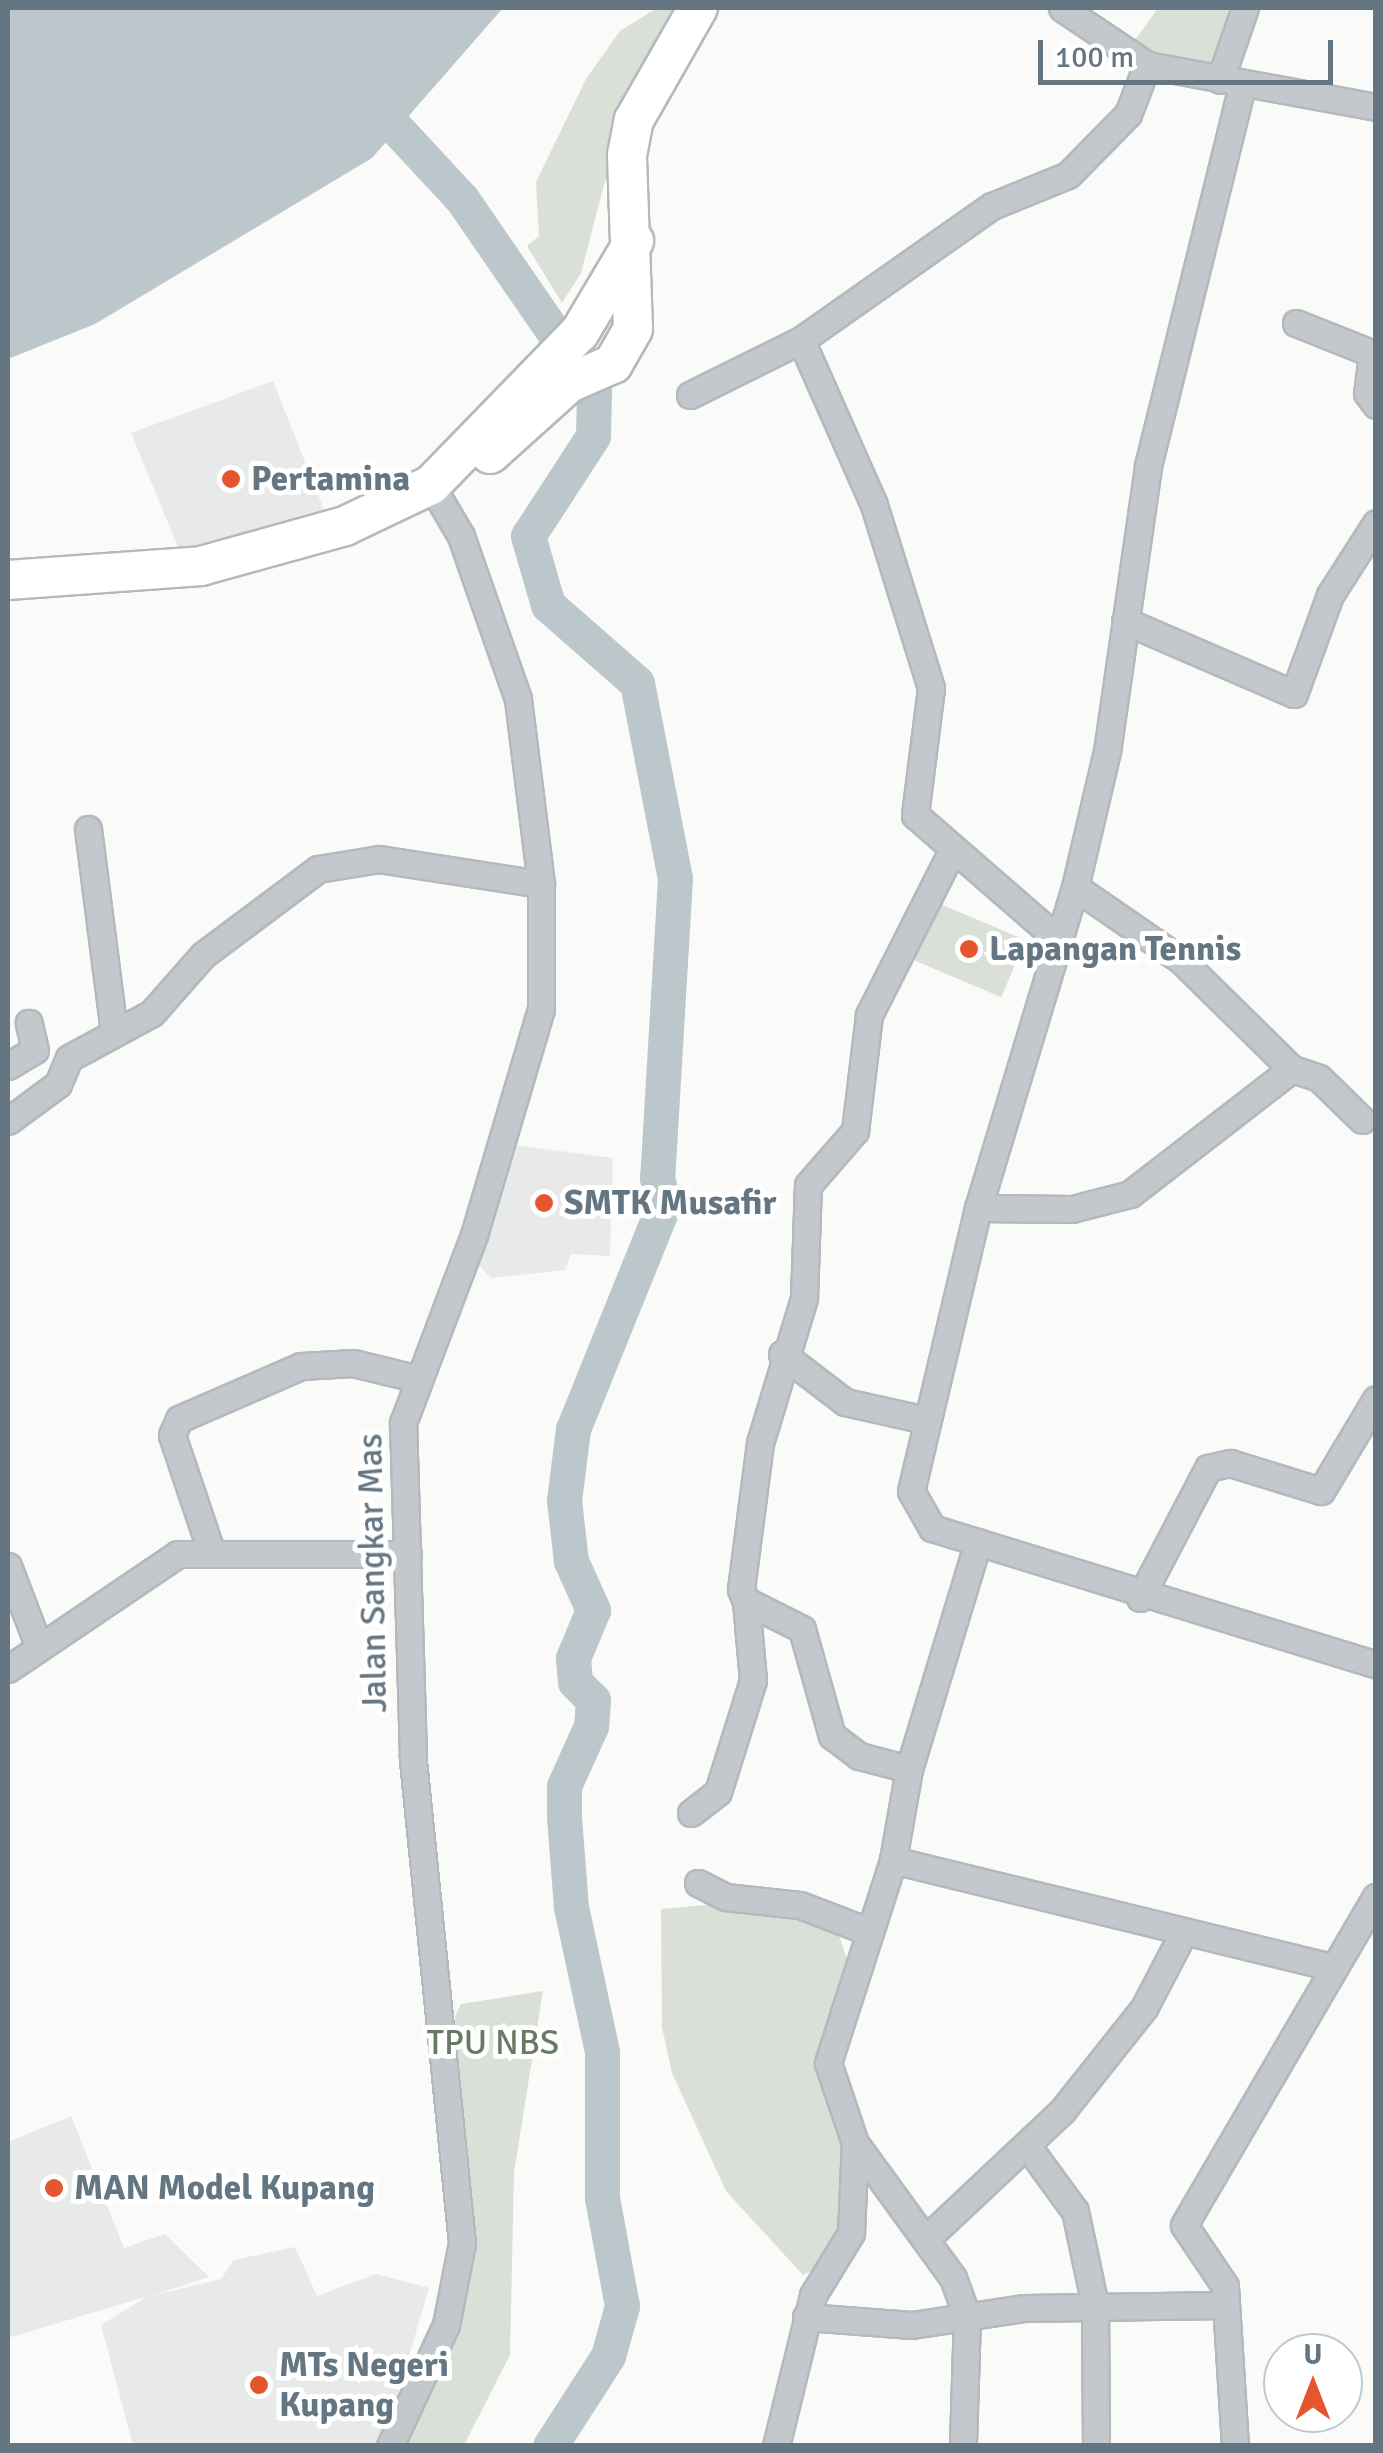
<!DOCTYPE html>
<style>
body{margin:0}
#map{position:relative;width:1383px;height:2453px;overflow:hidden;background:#fafaf8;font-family:Signika,sans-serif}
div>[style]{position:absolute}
.built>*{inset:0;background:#e8e9e9}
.green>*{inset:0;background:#dadfd7;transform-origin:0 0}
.water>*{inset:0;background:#bbc7cb}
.river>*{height:35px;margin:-17.5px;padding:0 17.5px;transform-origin:17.5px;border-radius:17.5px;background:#bbc7cb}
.roads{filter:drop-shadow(2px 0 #b4b9bd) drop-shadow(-2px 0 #b4b9bd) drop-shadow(0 2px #b4b9bd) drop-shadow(0 -2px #b4b9bd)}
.minor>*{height:25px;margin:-12.5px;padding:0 12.5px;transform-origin:12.5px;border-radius:12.5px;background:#c3c8cc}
.highway>*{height:38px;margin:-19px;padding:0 19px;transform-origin:19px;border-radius:19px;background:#fff}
.dots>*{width:28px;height:28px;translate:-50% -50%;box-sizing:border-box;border:5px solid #fff;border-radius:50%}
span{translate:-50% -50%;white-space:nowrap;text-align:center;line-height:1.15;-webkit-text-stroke:10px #fff;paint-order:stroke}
.poi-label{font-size:35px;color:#657683;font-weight:700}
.left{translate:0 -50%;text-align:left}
.street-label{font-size:35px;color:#657683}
.park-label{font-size:35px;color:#687a64}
.frame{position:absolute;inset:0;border:10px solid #657683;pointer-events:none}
.north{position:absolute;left:1263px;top:2333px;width:100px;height:100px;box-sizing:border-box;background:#fff;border:2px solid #c1c8cd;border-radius:50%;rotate:0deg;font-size:28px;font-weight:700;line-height:40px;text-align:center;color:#657683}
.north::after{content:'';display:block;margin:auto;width:35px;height:45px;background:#e4572e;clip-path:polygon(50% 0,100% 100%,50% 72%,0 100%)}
.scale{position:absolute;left:1038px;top:40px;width:295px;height:45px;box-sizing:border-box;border:5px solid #657683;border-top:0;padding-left:12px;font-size:30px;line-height:35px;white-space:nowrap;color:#657683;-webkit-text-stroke:8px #fff;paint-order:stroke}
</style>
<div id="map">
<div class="built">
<i style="clip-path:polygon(273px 381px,330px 525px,185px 564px,131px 433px)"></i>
<i style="clip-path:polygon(498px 1143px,613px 1158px,610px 1256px,571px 1254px,565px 1270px,491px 1278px,462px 1247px)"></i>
<i style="clip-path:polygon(71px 2116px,124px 2248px,165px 2234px,209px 2277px,151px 2296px,221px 2279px,234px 2260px,295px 2247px,317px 2296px,376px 2274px,429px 2288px,383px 2444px,133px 2445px,101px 2325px,148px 2296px,8px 2338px,8px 2142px)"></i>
</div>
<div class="green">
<i style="clip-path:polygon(657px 8px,680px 8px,614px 147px,581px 273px,562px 303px,527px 246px,539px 236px,536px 182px,586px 79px,620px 31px)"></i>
<i style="clip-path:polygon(1158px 8px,1242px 8px,1218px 71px,1128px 50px)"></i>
<i style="left:938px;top:903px;width:95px;height:62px;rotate:23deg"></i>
<i style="clip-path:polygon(751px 1901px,809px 1914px,839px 1935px,849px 1965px,833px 2017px,850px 2252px,803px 2275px,726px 2191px,672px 2073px,662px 2027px,661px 1909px)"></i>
<i style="clip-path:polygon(543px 1991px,514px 2172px,510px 2355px,465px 2443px,399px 2445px,448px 2301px,465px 2204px,455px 2017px,461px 2004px)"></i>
</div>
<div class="water">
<i style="clip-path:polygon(8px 8px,503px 8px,372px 158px,95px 324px,8px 359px)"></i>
</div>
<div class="river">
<i style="left:396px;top:128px;width:97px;rotate:47.1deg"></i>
<i style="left:462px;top:199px;width:233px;rotate:55.5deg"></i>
<i style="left:594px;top:391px;width:45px;rotate:91.3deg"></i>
<i style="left:593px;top:436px;width:119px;rotate:123deg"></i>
<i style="left:528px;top:536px;width:72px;rotate:73.8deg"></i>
<i style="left:548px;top:605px;width:118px;rotate:41.2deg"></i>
<i style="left:637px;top:683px;width:199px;rotate:79deg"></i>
<i style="left:675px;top:878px;width:301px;rotate:93.4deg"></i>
<i style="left:657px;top:1178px;width:27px;rotate:75deg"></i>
<i style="left:664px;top:1204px;width:243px;rotate:112deg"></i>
<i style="left:573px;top:1429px;width:72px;rotate:97.2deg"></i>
<i style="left:564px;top:1500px;width:61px;rotate:83.5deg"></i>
<i style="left:571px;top:1561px;width:54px;rotate:65.8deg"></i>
<i style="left:593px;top:1610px;width:52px;rotate:112.6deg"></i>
<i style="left:573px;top:1658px;width:24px;rotate:85deg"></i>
<i style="left:575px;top:1682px;width:25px;rotate:45deg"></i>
<i style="left:593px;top:1700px;width:26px;rotate:94deg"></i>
<i style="left:591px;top:1726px;width:66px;rotate:114.2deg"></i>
<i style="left:564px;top:1786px;width:31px;rotate:90deg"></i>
<i style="left:564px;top:1817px;width:90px;rotate:85.6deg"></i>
<i style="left:571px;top:1907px;width:148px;rotate:77.9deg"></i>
<i style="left:602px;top:2052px;width:146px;rotate:90deg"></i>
<i style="left:602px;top:2198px;width:110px;rotate:79.5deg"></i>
<i style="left:622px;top:2306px;width:52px;rotate:105.6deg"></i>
<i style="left:608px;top:2356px;width:107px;rotate:122.8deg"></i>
</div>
<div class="roads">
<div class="minor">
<i style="left:1062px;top:8px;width:102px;rotate:33.8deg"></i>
<i style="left:1147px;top:65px;width:233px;rotate:10.4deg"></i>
<i style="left:1220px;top:80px;width:76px;rotate:-70.9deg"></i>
<i style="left:1242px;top:86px;width:392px;rotate:103.9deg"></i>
<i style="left:1148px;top:467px;width:287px;rotate:98.2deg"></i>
<i style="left:1107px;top:751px;width:140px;rotate:103.2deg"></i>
<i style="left:1075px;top:887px;width:335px;rotate:106.8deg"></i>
<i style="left:978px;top:1208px;width:291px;rotate:103.3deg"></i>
<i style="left:911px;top:1491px;width:43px;rotate:60.4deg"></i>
<i style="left:932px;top:1528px;width:465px;rotate:17.1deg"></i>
<i style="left:1296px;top:323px;width:86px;rotate:21.8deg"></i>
<i style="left:801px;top:340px;width:180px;rotate:66.1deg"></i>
<i style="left:874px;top:505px;width:192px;rotate:72.7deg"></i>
<i style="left:931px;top:688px;width:128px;rotate:97.2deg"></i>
<i style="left:915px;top:815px;width:194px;rotate:41deg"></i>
<i style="left:1372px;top:354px;width:39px;rotate:97deg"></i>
<i style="left:1367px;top:393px;width:15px;rotate:53deg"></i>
<i style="left:690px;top:395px;width:124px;rotate:-26.4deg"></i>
<i style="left:801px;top:340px;width:233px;rotate:-35.1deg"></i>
<i style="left:992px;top:206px;width:82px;rotate:-22.2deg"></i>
<i style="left:1068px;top:175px;width:86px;rotate:-45.5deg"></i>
<i style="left:1128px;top:114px;width:53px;rotate:-68.8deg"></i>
<i style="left:1125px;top:621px;width:184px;rotate:23.4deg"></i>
<i style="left:1294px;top:694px;width:105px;rotate:-70deg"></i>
<i style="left:1330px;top:595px;width:85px;rotate:-57.4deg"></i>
<i style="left:88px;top:829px;width:205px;rotate:82.7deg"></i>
<i style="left:1075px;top:887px;width:129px;rotate:34.6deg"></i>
<i style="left:1181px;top:960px;width:156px;rotate:44.5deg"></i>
<i style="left:8px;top:1066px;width:31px;rotate:-31deg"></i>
<i style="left:35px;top:1050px;width:28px;rotate:-103deg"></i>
<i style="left:8px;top:1121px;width:62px;rotate:-36.5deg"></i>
<i style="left:58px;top:1084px;width:28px;rotate:-67deg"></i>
<i style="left:69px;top:1058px;width:94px;rotate:-28.5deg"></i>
<i style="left:152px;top:1013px;width:77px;rotate:-48.7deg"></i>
<i style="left:203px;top:955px;width:144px;rotate:-36.8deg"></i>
<i style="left:318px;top:869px;width:62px;rotate:-9.3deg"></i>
<i style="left:379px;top:859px;width:164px;rotate:8.8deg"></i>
<i style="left:978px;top:1208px;width:94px;rotate:0.6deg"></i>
<i style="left:1072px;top:1209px;width:60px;rotate:-14.5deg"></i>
<i style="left:1130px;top:1194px;width:205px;rotate:-37.7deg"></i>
<i style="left:1292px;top:1069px;width:28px;rotate:18deg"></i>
<i style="left:1319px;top:1078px;width:60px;rotate:44.3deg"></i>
<i style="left:782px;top:1354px;width:79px;rotate:37.3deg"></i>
<i style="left:845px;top:1402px;width:78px;rotate:12.6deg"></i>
<i style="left:978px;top:1542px;width:237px;rotate:106.9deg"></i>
<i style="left:909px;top:1769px;width:92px;rotate:100deg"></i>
<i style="left:893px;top:1860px;width:448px;rotate:13.7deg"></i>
<i style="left:210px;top:1548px;width:119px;rotate:-108.6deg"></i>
<i style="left:172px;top:1435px;width:17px;rotate:-66deg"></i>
<i style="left:179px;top:1419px;width:133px;rotate:-23.5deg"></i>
<i style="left:301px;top:1366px;width:52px;rotate:-3.3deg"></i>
<i style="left:353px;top:1363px;width:64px;rotate:13.6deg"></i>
<i style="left:8px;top:1566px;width:87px;rotate:69.1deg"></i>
<i style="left:1140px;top:1598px;width:147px;rotate:-62.4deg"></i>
<i style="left:1208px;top:1468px;width:23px;rotate:-13deg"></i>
<i style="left:1230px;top:1463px;width:95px;rotate:17.1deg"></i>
<i style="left:1321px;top:1491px;width:107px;rotate:-59.1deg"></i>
<i style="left:8px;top:1669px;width:205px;rotate:-34.1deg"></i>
<i style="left:178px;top:1554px;width:230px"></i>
<i style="left:909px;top:1769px;width:52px;rotate:-165.4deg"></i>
<i style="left:859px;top:1756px;width:34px;rotate:-143deg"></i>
<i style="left:832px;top:1736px;width:111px;rotate:-105.7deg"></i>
<i style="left:802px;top:1629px;width:63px;rotate:-153.4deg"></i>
<i style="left:746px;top:1601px;width:13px;rotate:-113deg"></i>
<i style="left:741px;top:1589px;width:147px;rotate:-82.6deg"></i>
<i style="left:760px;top:1443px;width:152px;rotate:-73.1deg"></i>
<i style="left:804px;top:1298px;width:113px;rotate:-88deg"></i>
<i style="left:808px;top:1185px;width:72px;rotate:-49deg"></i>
<i style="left:855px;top:1131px;width:117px;rotate:-83.1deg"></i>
<i style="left:869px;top:1015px;width:182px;rotate:-63.2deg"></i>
<i style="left:691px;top:1813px;width:34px;rotate:-38deg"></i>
<i style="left:718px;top:1792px;width:117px;rotate:-72.6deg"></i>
<i style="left:753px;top:1680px;width:79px;rotate:-95.1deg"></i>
<i style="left:698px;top:1883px;width:30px;rotate:27deg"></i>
<i style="left:725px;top:1897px;width:75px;rotate:6.1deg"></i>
<i style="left:800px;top:1905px;width:75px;rotate:21.1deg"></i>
<i style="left:855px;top:2143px;width:167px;rotate:54deg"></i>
<i style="left:953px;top:2278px;width:40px;rotate:69.8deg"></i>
<i style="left:967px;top:2316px;width:130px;rotate:91.8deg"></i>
<i style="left:1029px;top:2148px;width:78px;rotate:53.9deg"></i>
<i style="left:1075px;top:2211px;width:96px;rotate:78deg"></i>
<i style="left:1095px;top:2305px;width:141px;rotate:89.6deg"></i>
<i style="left:929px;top:2236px;width:183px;rotate:-43.2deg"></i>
<i style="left:1062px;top:2111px;width:132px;rotate:-51.5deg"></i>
<i style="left:1144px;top:2008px;width:85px;rotate:-62.5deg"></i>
<i style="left:806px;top:2317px;width:106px;rotate:4.3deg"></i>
<i style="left:912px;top:2325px;width:114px;rotate:-8.6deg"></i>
<i style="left:1025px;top:2308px;width:198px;rotate:-0.9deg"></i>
<i style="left:390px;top:2446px;width:133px;rotate:-65.2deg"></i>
<i style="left:446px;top:2325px;width:84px;rotate:-79deg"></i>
<i style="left:462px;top:2243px;width:488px;rotate:-95.8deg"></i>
<i style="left:413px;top:1757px;width:334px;rotate:-91.7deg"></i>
<i style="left:403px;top:1423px;width:201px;rotate:-69.3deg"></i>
<i style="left:474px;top:1235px;width:236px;rotate:-73.5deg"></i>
<i style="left:541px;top:1009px;width:125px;rotate:-90deg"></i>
<i style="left:541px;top:884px;width:186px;rotate:-97.1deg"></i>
<i style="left:518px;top:699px;width:173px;rotate:-109.3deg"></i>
<i style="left:461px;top:536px;width:59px;rotate:-120.5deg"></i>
<i style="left:776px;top:2446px;width:155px;rotate:-76.2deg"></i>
<i style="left:813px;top:2295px;width:73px;rotate:-58.5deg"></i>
<i style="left:851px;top:2233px;width:90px;rotate:-87.5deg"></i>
<i style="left:855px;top:2143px;width:84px;rotate:-108.6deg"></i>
<i style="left:828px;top:2063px;width:213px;rotate:-72.2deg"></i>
<i style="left:1235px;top:2446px;width:160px;rotate:-93.6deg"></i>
<i style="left:1225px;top:2286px;width:73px;rotate:-123.9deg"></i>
<i style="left:1184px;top:2225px;width:380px;rotate:-59.7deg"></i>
</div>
<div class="highway">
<i style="left:490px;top:454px;width:106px;rotate:-41.9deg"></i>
<i style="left:569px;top:383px;width:48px;rotate:-23.4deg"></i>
<i style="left:613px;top:364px;width:40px;rotate:-60.3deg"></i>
<i style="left:633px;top:329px;width:174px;rotate:-92deg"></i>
<i style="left:627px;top:155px;width:36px;rotate:-79deg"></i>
<i style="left:634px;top:120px;width:129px;rotate:-60.3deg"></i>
<i style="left:8px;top:580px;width:194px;rotate:-4.1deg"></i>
<i style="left:201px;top:566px;width:149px;rotate:-15.5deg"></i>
<i style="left:345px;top:526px;width:95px;rotate:-25.5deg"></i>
<i style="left:431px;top:485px;width:214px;rotate:-45.8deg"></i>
<i style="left:580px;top:332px;width:106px;rotate:-59.3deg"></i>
</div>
</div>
<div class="dots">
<i style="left:231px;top:479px;background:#e4572e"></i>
<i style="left:969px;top:949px;background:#e4572e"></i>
<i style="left:544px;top:1203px;background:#e4572e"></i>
<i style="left:54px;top:2188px;background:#e4572e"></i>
<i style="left:259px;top:2385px;background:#e4572e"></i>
</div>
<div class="poi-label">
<span class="left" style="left:251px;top:479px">Pertamina</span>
<span class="left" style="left:989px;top:949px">Lapangan Tennis</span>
<span class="left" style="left:564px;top:1203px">SMTK Musafir</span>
<span class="left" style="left:74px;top:2188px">MAN Model Kupang</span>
<span class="left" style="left:279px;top:2385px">MTs Negeri<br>Kupang</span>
</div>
<div class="street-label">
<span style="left:373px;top:1573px;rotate:-91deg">Jalan Sangkar Mas</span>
</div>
<div class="park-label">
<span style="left:493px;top:2043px">TPU NBS</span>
</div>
<div class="frame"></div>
<div class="north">U</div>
<div class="scale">100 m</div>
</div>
